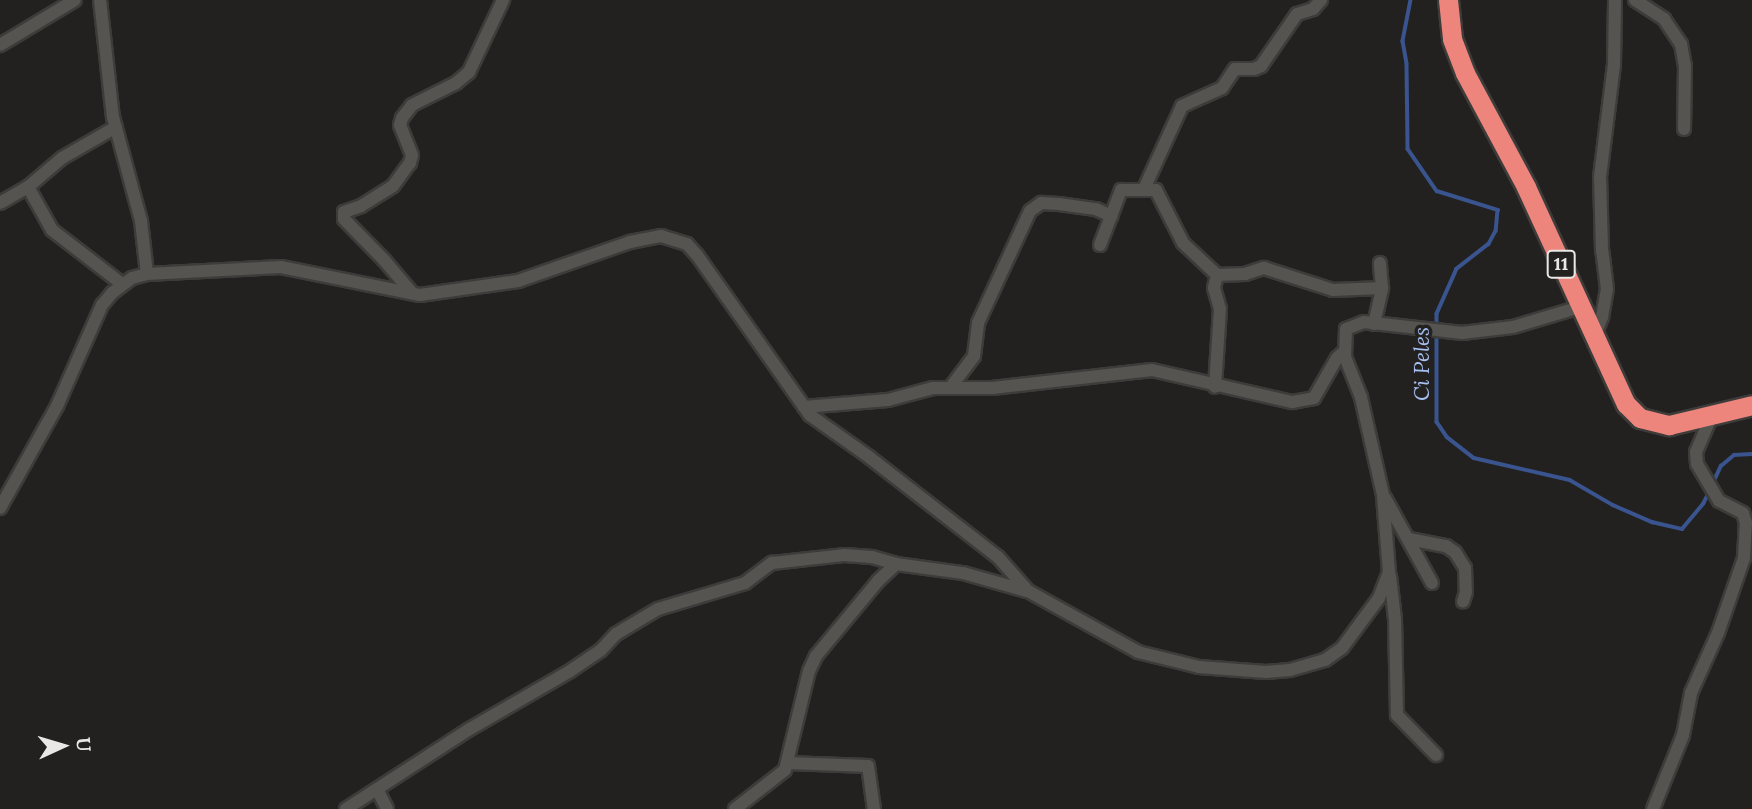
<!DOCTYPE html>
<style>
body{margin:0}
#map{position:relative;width:1752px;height:809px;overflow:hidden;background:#23211f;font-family:Lora,serif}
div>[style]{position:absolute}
.stream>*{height:3.5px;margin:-1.75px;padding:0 1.75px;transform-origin:1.75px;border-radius:1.75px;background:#39548e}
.roads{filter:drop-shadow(2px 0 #3d3c3a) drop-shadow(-2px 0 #3d3c3a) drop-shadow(0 2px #3d3c3a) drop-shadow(0 -2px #3d3c3a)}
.minor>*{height:12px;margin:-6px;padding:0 6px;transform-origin:6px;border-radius:6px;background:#555451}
.highway>*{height:19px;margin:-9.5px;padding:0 9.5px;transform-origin:9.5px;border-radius:9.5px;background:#ee857d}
span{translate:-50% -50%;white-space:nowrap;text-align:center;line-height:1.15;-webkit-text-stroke:7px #23211f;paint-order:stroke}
.shield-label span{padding:2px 5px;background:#23211f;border:2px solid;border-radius:5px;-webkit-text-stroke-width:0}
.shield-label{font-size:18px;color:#e9e8e7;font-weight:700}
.water-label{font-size:21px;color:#a9c3f6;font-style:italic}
.north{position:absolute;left:28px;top:711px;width:70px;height:70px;-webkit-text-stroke:5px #23211f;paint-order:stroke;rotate:86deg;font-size:19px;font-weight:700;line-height:28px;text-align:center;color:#e9e8e7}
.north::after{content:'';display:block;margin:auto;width:24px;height:32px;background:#e9e8e7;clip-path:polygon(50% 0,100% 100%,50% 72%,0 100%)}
</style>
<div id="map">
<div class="stream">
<i style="left:1411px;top:0;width:42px;rotate:101deg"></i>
<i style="left:1403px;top:41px;width:23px;rotate:80deg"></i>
<i style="left:1407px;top:64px;width:85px;rotate:89.3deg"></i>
<i style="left:1408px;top:149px;width:51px;rotate:55.4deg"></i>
<i style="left:1437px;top:191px;width:64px;rotate:17.3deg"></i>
<i style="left:1498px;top:210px;width:21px;rotate:95deg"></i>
<i style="left:1496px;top:231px;width:15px;rotate:118deg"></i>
<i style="left:1489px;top:244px;width:41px;rotate:142deg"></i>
<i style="left:1457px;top:269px;width:49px;rotate:114deg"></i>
<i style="left:1437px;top:314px;width:108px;rotate:90deg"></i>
<i style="left:1437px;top:422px;width:18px;rotate:56deg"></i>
<i style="left:1447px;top:437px;width:34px;rotate:38deg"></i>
<i style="left:1474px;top:458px;width:98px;rotate:12.9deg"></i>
<i style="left:1570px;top:480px;width:50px;rotate:30.2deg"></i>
<i style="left:1613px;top:505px;width:43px;rotate:23.6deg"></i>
<i style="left:1652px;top:522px;width:31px;rotate:13deg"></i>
<i style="left:1682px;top:529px;width:33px;rotate:-50deg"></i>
<i style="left:1703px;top:504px;width:13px;rotate:-63deg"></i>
<i style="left:1712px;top:485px;width:21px;rotate:-65deg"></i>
<i style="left:1721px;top:466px;width:17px;rotate:-40deg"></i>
<i style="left:1734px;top:455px;width:18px;rotate:-3deg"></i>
</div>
<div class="roads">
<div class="minor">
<i style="left:100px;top:0;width:118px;rotate:83.7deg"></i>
<i style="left:113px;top:117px;width:108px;rotate:74.9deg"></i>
<i style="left:141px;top:221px;width:53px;rotate:83.5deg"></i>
<i style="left:1635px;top:0;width:35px;rotate:33deg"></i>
<i style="left:1664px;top:19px;width:30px;rotate:56deg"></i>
<i style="left:1681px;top:44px;width:22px;rotate:80deg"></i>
<i style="left:1685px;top:66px;width:63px;rotate:90.9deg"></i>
<i style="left:0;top:45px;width:87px;rotate:-31deg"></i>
<i style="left:116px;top:127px;width:62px;rotate:150.1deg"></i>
<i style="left:62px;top:158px;width:45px;rotate:139.5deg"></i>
<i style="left:28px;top:187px;width:49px;rotate:60.8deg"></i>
<i style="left:52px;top:230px;width:88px;rotate:37.6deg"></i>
<i style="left:1144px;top:189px;width:91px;rotate:-65.4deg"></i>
<i style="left:1182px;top:106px;width:44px;rotate:-24.2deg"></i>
<i style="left:1222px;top:88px;width:23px;rotate:-56deg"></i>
<i style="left:1235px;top:69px;width:19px"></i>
<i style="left:1254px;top:69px;width:8px;rotate:-23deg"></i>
<i style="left:1261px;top:66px;width:63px;rotate:-55.3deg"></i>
<i style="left:1297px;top:14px;width:17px;rotate:-17deg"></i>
<i style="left:1313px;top:9px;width:12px;rotate:-48deg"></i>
<i style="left:0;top:203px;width:32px;rotate:-30deg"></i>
<i style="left:1100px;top:245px;width:59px;rotate:-69.1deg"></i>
<i style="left:1121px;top:190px;width:35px"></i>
<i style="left:1156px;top:190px;width:59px;rotate:63deg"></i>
<i style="left:1183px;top:243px;width:47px;rotate:43.3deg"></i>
<i style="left:1217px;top:275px;width:13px;rotate:103deg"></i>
<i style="left:1214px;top:288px;width:22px;rotate:74deg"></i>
<i style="left:1220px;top:309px;width:78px;rotate:93.7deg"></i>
<i style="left:1217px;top:275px;width:28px;rotate:-2deg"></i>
<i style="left:1245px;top:274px;width:20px;rotate:-18deg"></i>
<i style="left:1264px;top:268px;width:72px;rotate:17.7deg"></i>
<i style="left:1333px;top:290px;width:49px;rotate:-2.3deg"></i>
<i style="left:412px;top:293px;width:43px;rotate:-130.3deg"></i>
<i style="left:384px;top:260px;width:57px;rotate:-134.3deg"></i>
<i style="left:344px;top:219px;width:7px;rotate:-90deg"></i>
<i style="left:344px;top:212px;width:18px;rotate:-19deg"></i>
<i style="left:361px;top:206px;width:38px;rotate:-32deg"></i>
<i style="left:393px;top:186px;width:29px;rotate:-54deg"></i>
<i style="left:410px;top:163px;width:8px;rotate:-76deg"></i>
<i style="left:412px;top:155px;width:32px;rotate:-112deg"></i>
<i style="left:400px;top:125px;width:7px;rotate:-74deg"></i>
<i style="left:402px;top:118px;width:16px;rotate:-52deg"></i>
<i style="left:412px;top:105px;width:49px;rotate:-26.6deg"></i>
<i style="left:456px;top:83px;width:17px;rotate:-40deg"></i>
<i style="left:469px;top:72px;width:80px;rotate:-64.7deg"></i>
<i style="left:1374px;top:324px;width:37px;rotate:-77deg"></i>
<i style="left:1382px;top:288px;width:25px;rotate:-95deg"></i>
<i style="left:1594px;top:337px;width:22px;rotate:-68deg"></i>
<i style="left:1602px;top:317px;width:28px;rotate:-80deg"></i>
<i style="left:1607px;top:289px;width:38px;rotate:-97deg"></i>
<i style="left:1602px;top:251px;width:74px;rotate:-91.5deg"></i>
<i style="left:1600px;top:177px;width:113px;rotate:-82.9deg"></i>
<i style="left:1614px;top:65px;width:65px;rotate:-89.1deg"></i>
<i style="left:950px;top:388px;width:40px;rotate:-53deg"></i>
<i style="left:974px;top:356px;width:33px;rotate:-83deg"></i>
<i style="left:978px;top:323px;width:123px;rotate:-65.1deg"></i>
<i style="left:1030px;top:211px;width:14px;rotate:-36deg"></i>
<i style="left:1041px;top:203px;width:18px;rotate:3deg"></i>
<i style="left:1059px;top:204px;width:37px;rotate:8deg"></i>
<i style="left:1096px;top:209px;width:17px;rotate:25deg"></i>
<i style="left:804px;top:407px;width:84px;rotate:-4.8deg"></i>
<i style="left:888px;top:400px;width:47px;rotate:-14.9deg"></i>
<i style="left:933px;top:388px;width:59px"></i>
<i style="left:992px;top:388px;width:161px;rotate:-6.4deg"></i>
<i style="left:1152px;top:370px;width:144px;rotate:12.9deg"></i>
<i style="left:1292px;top:402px;width:22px;rotate:-10deg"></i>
<i style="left:1314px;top:398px;width:46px;rotate:-60.1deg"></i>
<i style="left:1337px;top:358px;width:9px;rotate:-41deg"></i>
<i style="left:1385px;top:498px;width:97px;rotate:61.1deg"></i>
<i style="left:0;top:508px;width:117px;rotate:-60.8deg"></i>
<i style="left:57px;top:406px;width:111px;rotate:-66deg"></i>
<i style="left:102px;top:305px;width:16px;rotate:-50deg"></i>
<i style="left:112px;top:293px;width:25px;rotate:-37deg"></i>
<i style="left:132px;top:278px;width:16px;rotate:-15deg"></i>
<i style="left:147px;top:274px;width:134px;rotate:-3deg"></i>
<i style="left:281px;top:267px;width:142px;rotate:11.4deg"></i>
<i style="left:420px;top:295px;width:99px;rotate:-8.1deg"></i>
<i style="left:518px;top:281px;width:119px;rotate:-19.2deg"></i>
<i style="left:630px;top:242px;width:32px;rotate:-11deg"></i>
<i style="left:661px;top:236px;width:27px;rotate:17deg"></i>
<i style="left:687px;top:244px;width:15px;rotate:48deg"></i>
<i style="left:697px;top:255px;width:196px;rotate:54.8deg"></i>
<i style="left:810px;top:415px;width:72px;rotate:35.4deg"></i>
<i style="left:869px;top:457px;width:163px;rotate:37.8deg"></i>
<i style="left:998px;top:557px;width:45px;rotate:48.6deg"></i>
<i style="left:1028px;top:591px;width:126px;rotate:29deg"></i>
<i style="left:1138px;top:652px;width:63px;rotate:13.8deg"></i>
<i style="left:1199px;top:667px;width:67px;rotate:4.3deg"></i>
<i style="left:1266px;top:672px;width:24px;rotate:-5deg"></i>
<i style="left:1290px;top:670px;width:36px;rotate:-16deg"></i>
<i style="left:1325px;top:660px;width:21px;rotate:-35deg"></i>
<i style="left:1342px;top:648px;width:62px;rotate:-53.5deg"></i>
<i style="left:1379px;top:598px;width:28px;rotate:-69deg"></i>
<i style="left:1389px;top:572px;width:77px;rotate:-94.5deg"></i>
<i style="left:1383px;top:495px;width:100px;rotate:-102.7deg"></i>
<i style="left:1361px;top:397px;width:43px;rotate:-111.8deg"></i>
<i style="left:1345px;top:357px;width:28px;rotate:-88deg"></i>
<i style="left:1346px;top:329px;width:19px;rotate:-21deg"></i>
<i style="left:1364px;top:322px;width:99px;rotate:6.4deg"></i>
<i style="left:1462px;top:333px;width:51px;rotate:-6.7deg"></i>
<i style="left:1513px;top:327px;width:70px;rotate:-16.6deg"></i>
<i style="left:1409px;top:539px;width:38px;rotate:11deg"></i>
<i style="left:1446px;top:546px;width:11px;rotate:34deg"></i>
<i style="left:1455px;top:552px;width:19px;rotate:58deg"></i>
<i style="left:1465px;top:568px;width:24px;rotate:88deg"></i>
<i style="left:1466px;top:592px;width:10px;rotate:107deg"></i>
<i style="left:1390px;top:576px;width:43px;rotate:83.4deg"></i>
<i style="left:1395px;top:619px;width:96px;rotate:88.8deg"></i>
<i style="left:1397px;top:715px;width:56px;rotate:45.7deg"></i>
<i style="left:788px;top:763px;width:80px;rotate:2.1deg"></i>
<i style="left:868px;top:766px;width:43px;rotate:82.1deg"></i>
<i style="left:377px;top:789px;width:22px;rotate:63deg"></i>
<i style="left:346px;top:809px;width:145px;rotate:-32.9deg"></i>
<i style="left:468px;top:730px;width:118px;rotate:-30deg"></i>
<i style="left:570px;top:671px;width:37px;rotate:-34deg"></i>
<i style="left:601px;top:650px;width:22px;rotate:-47deg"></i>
<i style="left:616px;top:634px;width:49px;rotate:-30.8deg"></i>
<i style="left:658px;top:609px;width:91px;rotate:-16.6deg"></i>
<i style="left:745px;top:583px;width:34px;rotate:-37deg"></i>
<i style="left:772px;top:563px;width:72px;rotate:-6.3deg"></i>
<i style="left:844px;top:555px;width:28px;rotate:4deg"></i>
<i style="left:872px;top:557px;width:25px;rotate:16deg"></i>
<i style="left:896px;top:564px;width:68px;rotate:7.7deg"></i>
<i style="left:963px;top:573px;width:66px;rotate:15.7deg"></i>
<i style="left:735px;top:809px;width:63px;rotate:-38deg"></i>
<i style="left:785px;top:770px;width:102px;rotate:-76.4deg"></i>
<i style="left:809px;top:671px;width:17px;rotate:-65deg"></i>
<i style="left:816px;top:656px;width:97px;rotate:-50.4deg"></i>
<i style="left:878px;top:581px;width:25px;rotate:-43deg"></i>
<i style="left:1653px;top:809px;width:80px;rotate:-67.9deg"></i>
<i style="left:1683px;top:735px;width:43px;rotate:-79.2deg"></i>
<i style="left:1691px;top:693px;width:66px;rotate:-65.8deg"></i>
<i style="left:1718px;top:633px;width:79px;rotate:-70.9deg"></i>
<i style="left:1744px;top:558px;width:35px;rotate:-87deg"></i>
<i style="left:1746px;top:523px;width:10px;rotate:-107deg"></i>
<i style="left:1743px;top:513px;width:27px;rotate:-153deg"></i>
<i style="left:1719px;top:501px;width:43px;rotate:-120.7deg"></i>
<i style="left:1697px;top:464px;width:12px;rotate:-95deg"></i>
<i style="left:1696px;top:452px;width:40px;rotate:-66.6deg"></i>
</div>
<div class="highway">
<i style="left:1448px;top:0;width:39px;rotate:84deg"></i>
<i style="left:1452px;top:39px;width:36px;rotate:69deg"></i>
<i style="left:1465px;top:73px;width:129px;rotate:61.8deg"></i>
<i style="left:1526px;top:187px;width:239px;rotate:65.3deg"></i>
<i style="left:1626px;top:404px;width:20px;rotate:45deg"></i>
<i style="left:1640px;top:418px;width:30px;rotate:14deg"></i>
<i style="left:1669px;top:425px;width:85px;rotate:-13.5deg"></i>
</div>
</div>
<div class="shield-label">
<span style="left:1561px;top:264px">11</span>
</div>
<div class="water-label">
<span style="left:1422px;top:364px;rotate:-90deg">Ci Peles</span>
</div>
<div class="north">U</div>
</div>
